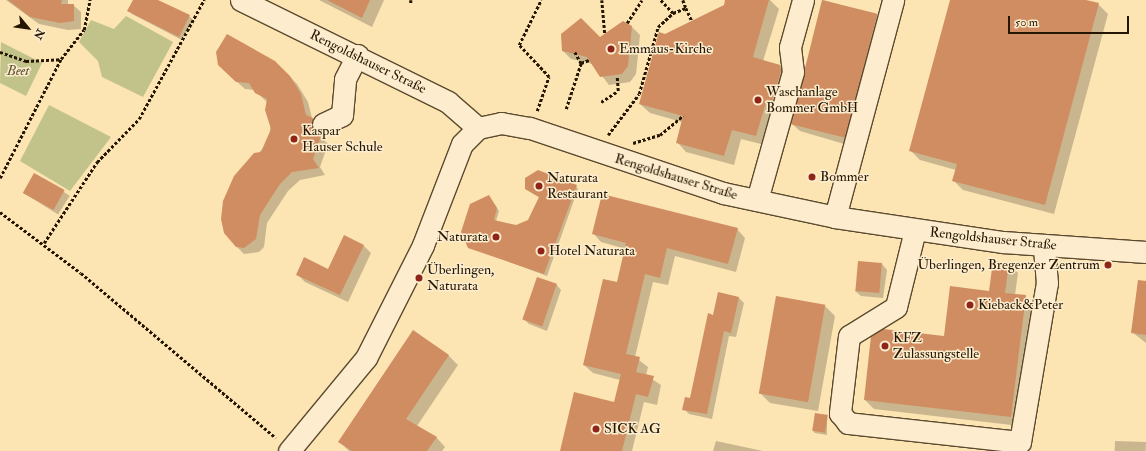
<!DOCTYPE html>
<meta charset="utf-8">
<style>
body{margin:0}
#map{position:relative;width:1146px;height:451px;overflow:hidden;background:#fce4b3;font-family:"IM FELL Double Pica",serif}
div>[style]{position:absolute}
.green>*{inset:0;background:#c2c38a}
.shadow>*{inset:0;background:#0003;transform-origin:0 0}
.building>*{inset:0;background:#d08d61;transform-origin:0 0}
.path>*{height:2.5px;margin-top:-1.25px;transform-origin:0;background:repeating-linear-gradient(90deg,#251602 0 3px,transparent 0 5px)}
.roads{filter:drop-shadow(1px 0 #5b4a2e) drop-shadow(-1px 0 #5b4a2e) drop-shadow(0 1px #5b4a2e) drop-shadow(0 -1px #5b4a2e)}
.minor>*{height:21px;margin:-10.5px;padding:0 10.5px;transform-origin:10.5px;border-radius:10.5px;background:#fdedce}
.dots>*{width:11px;height:11px;translate:-50% -50%;box-sizing:border-box;border:2px solid #fdedce;border-radius:50%}
span{translate:-50% -50%;white-space:nowrap;text-align:center;line-height:1.15;-webkit-text-stroke:3px #fdedce;paint-order:stroke}
.poi-label{font-size:14px;color:#251602}
.left{translate:0 -50%;text-align:left}
.right{translate:-100% -50%;text-align:right}
.street-label{font-size:14px;color:#251602}
.park-label{font-size:14px;color:#5c5332;font-style:italic}
.north{position:absolute;left:8px;top:8px;width:40px;height:40px;-webkit-text-stroke:3px #fdedce;paint-order:stroke;rotate:119deg;font-size:11px;font-weight:700;line-height:16px;text-align:center;color:#251602}
.north::after{content:'';display:block;margin:auto;width:14px;height:18px;background:#251602;clip-path:polygon(50% 0,100% 100%,50% 72%,0 100%)}
.scale{position:absolute;left:1008px;top:16px;width:121px;height:18px;box-sizing:border-box;border:2px solid #251602;border-top:0;padding-left:5px;font-size:12px;line-height:14px;white-space:nowrap;color:#251602;-webkit-text-stroke:3px #fdedce;paint-order:stroke}
</style>
<div id="map">
<div class="green">
<i style="clip-path:polygon(126px 16px,173px 42px,143px 97px,102px 77px,98px 61px,79px 42px,91px 20px,114px 29px)"></i>
<i style="clip-path:polygon(1px 42px,42px 63px,26px 96px,0 83px)"></i>
<i style="clip-path:polygon(49px 105px,111px 137px,70px 191px,20px 161px)"></i>
</div>
<div class="shadow">
<i style="clip-path:polygon(6px 0,68px 0,68px 5px,73px 5px,81px 12px,81px 29px,68px 30px,39px 24px)"></i>
<i style="clip-path:polygon(134px 0,156px 0,189px 16px,193px 20px,182px 40px,132px 14px,129px 10px)"></i>
<i style="clip-path:polygon(319px 0,384px 0,372px 27px)"></i>
<i style="clip-path:polygon(726px 0,770px 0,779px 9px,763px 61px,780px 65px,789px 75px,765px 145px,741px 139px,734px 165px,686px 152px,677px 142px,682px 122px,650px 113px,640px 104px,665px 35px,725px 6px)"></i>
<i style="clip-path:polygon(823px 0,876px 15px,884px 22px,851px 146px,800px 131px,792px 124px)"></i>
<i style="clip-path:polygon(951px 0,1082px 0,1098px 4px,1108px 14px,1054px 214px,963px 190px,953px 180px,956px 170px,920px 160px,911px 151px)"></i>
<i style="clip-path:polygon(632px 27px,640px 35px,636px 74px,630px 82px,609px 85px,593px 64px,571px 59px,563px 51px)"></i>
<i style="clip-path:polygon(275px 62px,297px 84px,308px 102px,312px 118px,320px 126px,320px 136px,328px 144px,320px 167px,325px 175px,300px 180px,288px 191px,267px 223px,264px 247px,259px 252px,244px 254px,236px 246px,235px 177px,269px 142px,271px 118px,267px 102px,254px 90px,245px 89px,227px 73px)"></i>
<i style="left:35px;top:174px;width:41px;height:22px;rotate:32deg"></i>
<i style="clip-path:polygon(576px 186px,578px 189px,547px 276px,469px 247px,491px 199px,499px 211px,496px 221px,516px 226px,528px 221px,540px 198px,526px 189px)"></i>
<i style="clip-path:polygon(737px 229px,745px 238px,736px 272px,675px 256px,668px 285px,653px 282px,635px 357px,648px 367px,646px 375px,661px 385px,657px 405px,644px 402px,632px 451px,561px 451px,615px 403px,620px 380px,593px 373px,584px 365px,617px 283px,626px 249px,601px 242px,593px 233px)"></i>
<i style="clip-path:polygon(363px 245px,371px 253px,348px 302px,305px 282px,297px 274px,329px 270px)"></i>
<i style="clip-path:polygon(882px 264px,887px 270px,883px 298px,861px 296px,855px 291px)"></i>
<i style="clip-path:polygon(1009px 264px,1018px 273px,1015px 295px,1025px 296px,1034px 305px,1020px 426px,874px 409px,865px 400px,945px 337px,990px 292px)"></i>
<i style="clip-path:polygon(556px 284px,561px 290px,547px 331px,529px 324px,524px 319px)"></i>
<i style="clip-path:polygon(1146px 291px,1146px 343px,1132px 332px)"></i>
<i style="clip-path:polygon(719px 294px,739px 298px,744px 303px,736px 337px,729px 336px,712px 419px,689px 414px,684px 409px,690px 399px)"></i>
<i style="clip-path:polygon(777px 298px,825px 306px,835px 316px,818px 411px,770px 403px,760px 393px)"></i>
<i style="clip-path:polygon(448px 355px,458px 365px,417px 426px,436px 437px,445px 447px,442px 451px,349px 451px,340px 442px)"></i>
<i style="clip-path:polygon(827px 416px,827px 435px,815px 433px,813px 431px)"></i>
<i style="clip-path:polygon(716px 441px,763px 451px,713px 451px)"></i>
<i style="left:1115px;top:441px;width:31px;height:10px;rotate:2deg"></i>
</div>
<div class="building">
<i style="clip-path:polygon(8px 0,62px 0,61px 4px,74px 4px,74px 21px,60px 23px,30px 17px)"></i>
<i style="clip-path:polygon(133px 0,158px 0,190px 15px,179px 37px,127px 11px)"></i>
<i style="clip-path:polygon(327px 0,370px 0,362px 18px)"></i>
<i style="clip-path:polygon(725px 0,769px 0,753px 57px,780px 65px,781px 71px,772px 101px,767px 99px,756px 136px,732px 130px,724px 156px,676px 143px,683px 116px,639px 104px,659px 32px,665px 34px,724px 5px)"></i>
<i style="left:822px;top:0;width:57px;height:128px;rotate:14deg"></i>
<i style="clip-path:polygon(950px 0,1086px 0,1099px 3px,1045px 205px,952px 181px,957px 164px,909px 151px)"></i>
<i style="clip-path:polygon(581px 18px,600px 37px,623px 21px,632px 26px,628px 66px,622px 74px,600px 77px,587px 57px,562px 51px,561px 34px)"></i>
<i style="clip-path:polygon(227px 34px,275px 61px,290px 76px,301px 94px,306px 115px,313px 118px,312px 129px,321px 136px,313px 159px,319px 168px,292px 172px,280px 184px,260px 215px,256px 239px,244px 248px,236px 247px,224px 233px,221px 219px,223px 201px,234px 176px,254px 153px,261px 152px,271px 129px,265px 110px,267px 99px,255px 93px,249px 83px,236px 82px,218px 65px,216px 52px)"></i>
<i style="clip-path:polygon(538px 170px,577px 185px,544px 274px,468px 248px,461px 232px,470px 204px,489px 195px,497px 208px,494px 220px,516px 225px,528px 220px,539px 197px,525px 189px,525px 178px)"></i>
<i style="left:34px;top:173px;width:35px;height:23px;rotate:29deg"></i>
<i style="clip-path:polygon(602px 194px,738px 228px,728px 264px,667px 248px,660px 278px,645px 274px,626px 354px,640px 357px,636px 372px,654px 376px,648px 397px,636px 394px,622px 451px,560px 451px,574px 392px,614px 402px,621px 374px,583px 365px,603px 279px,617px 282px,626px 243px,592px 234px)"></i>
<i style="clip-path:polygon(344px 235px,364px 245px,340px 295px,296px 275px,304px 257px,328px 269px)"></i>
<i style="left:858px;top:261px;width:24px;height:30px;rotate:5deg"></i>
<i style="clip-path:polygon(993px 261px,1009px 263px,1005px 293px,1026px 295px,1011px 417px,864px 400px,871px 336px,883px 329px,944px 336px,950px 286px,989px 291px)"></i>
<i style="left:537px;top:277px;width:21px;height:45px;rotate:19deg"></i>
<i style="clip-path:polygon(1138px 280px,1146px 281px,1146px 335px,1131px 333px)"></i>
<i style="clip-path:polygon(718px 292px,739px 297px,731px 333px,724px 331px,707px 414px,682px 410px,685px 397px,690px 398px,708px 313px,713px 315px)"></i>
<i style="left:776px;top:296px;width:50px;height:99px;rotate:10deg"></i>
<i style="clip-path:polygon(413px 330px,449px 355px,406px 419px,437px 437px,427px 451px,352px 451px,338px 442px)"></i>
<i style="left:815px;top:413px;width:13px;height:18px;rotate:9deg"></i>
</div>
<div class="path">
<i style="left:411px;top:0;width:3px;rotate:90deg"></i>
<i style="left:602px;top:0;width:33px;rotate:85deg"></i>
<i style="left:661px;top:0;width:18px;rotate:47deg"></i>
<i style="left:683px;top:0;width:9px;rotate:69deg"></i>
<i style="left:627px;top:23px;width:27px;rotate:-57deg"></i>
<i style="left:0;top:52px;width:28px;rotate:19deg"></i>
<i style="left:26px;top:61px;width:35px;rotate:-3deg"></i>
<i style="left:575px;top:52px;width:13px;rotate:61deg"></i>
<i style="left:601px;top:102px;width:20px;rotate:-33deg"></i>
<i style="left:618px;top:91px;width:15px;rotate:-94deg"></i>
<i style="left:566px;top:109px;width:48px;rotate:-71.9deg"></i>
<i style="left:581px;top:63px;width:9px;rotate:-21deg"></i>
<i style="left:537px;top:111px;width:36px;rotate:-71deg"></i>
<i style="left:549px;top:77px;width:44px;rotate:-133.2deg"></i>
<i style="left:519px;top:45px;width:50px;rotate:-63.9deg"></i>
<i style="left:608px;top:135px;width:51px;rotate:-52.9deg"></i>
<i style="left:639px;top:94px;width:70px;rotate:-74.2deg"></i>
<i style="left:658px;top:27px;width:21px;rotate:-43deg"></i>
<i style="left:673px;top:13px;width:14px;rotate:-21deg"></i>
<i style="left:686px;top:8px;width:14px;rotate:65deg"></i>
<i style="left:633px;top:143px;width:28px;rotate:-17deg"></i>
<i style="left:660px;top:135px;width:30px;rotate:-40deg"></i>
<i style="left:0;top:178px;width:134px;rotate:-62.9deg"></i>
<i style="left:61px;top:59px;width:37px;rotate:-52deg"></i>
<i style="left:84px;top:30px;width:31px;rotate:-79deg"></i>
<i style="left:0;top:212px;width:101px;rotate:37deg"></i>
<i style="left:81px;top:273px;width:255px;rotate:40.2deg"></i>
<i style="left:44px;top:243px;width:97px;rotate:-56.8deg"></i>
<i style="left:97px;top:162px;width:60px;rotate:-45.7deg"></i>
<i style="left:139px;top:119px;width:136px;rotate:-61.4deg"></i>
</div>
<div class="roads">
<div class="minor">
<i style="left:241px;top:0;width:231px;rotate:26.2deg"></i>
<i style="left:448px;top:102px;width:40px;rotate:41deg"></i>
<i style="left:323px;top:124px;width:21px;rotate:-25deg"></i>
<i style="left:342px;top:115px;width:36px;rotate:-85deg"></i>
<i style="left:345px;top:79px;width:27px;rotate:-63deg"></i>
<i style="left:478px;top:128px;width:24px;rotate:-12deg"></i>
<i style="left:501px;top:123px;width:29px;rotate:10deg"></i>
<i style="left:530px;top:128px;width:204px;rotate:18.6deg"></i>
<i style="left:723px;top:193px;width:115px;rotate:12.1deg"></i>
<i style="left:835px;top:217px;width:170px;rotate:8.5deg"></i>
<i style="left:1003px;top:242px;width:143px;rotate:4deg"></i>
<i style="left:757px;top:200px;width:133px;rotate:-74.3deg"></i>
<i style="left:793px;top:72px;width:25px;rotate:-97deg"></i>
<i style="left:790px;top:47px;width:49px;rotate:-74.5deg"></i>
<i style="left:835px;top:217px;width:225px;rotate:-75deg"></i>
<i style="left:915px;top:230px;width:79px;rotate:103.9deg"></i>
<i style="left:896px;top:307px;width:55px;rotate:148.3deg"></i>
<i style="left:849px;top:336px;width:78px;rotate:96.7deg"></i>
<i style="left:840px;top:413px;width:13px;rotate:51deg"></i>
<i style="left:848px;top:423px;width:173px;rotate:6.3deg"></i>
<i style="left:1020px;top:442px;width:161px;rotate:-80.4deg"></i>
<i style="left:1047px;top:283px;width:37px;rotate:-95deg"></i>
<i style="left:289px;top:451px;width:121px;rotate:-50.4deg"></i>
<i style="left:366px;top:358px;width:127px;rotate:-63.2deg"></i>
<i style="left:423px;top:245px;width:108px;rotate:-68.9deg"></i>
<i style="left:462px;top:144px;width:23px;rotate:-45deg"></i>
</div>
</div>
<div class="dots">
<i style="left:611px;top:49px;background:#8f2418"></i>
<i style="left:758px;top:100px;background:#8f2418"></i>
<i style="left:294px;top:139px;background:#8f2418"></i>
<i style="left:812px;top:177px;background:#8f2418"></i>
<i style="left:539px;top:186px;background:#8f2418"></i>
<i style="left:496px;top:237px;background:#8f2418"></i>
<i style="left:541px;top:251px;background:#8f2418"></i>
<i style="left:1108px;top:265px;background:#8f2418"></i>
<i style="left:419px;top:278px;background:#8f2418"></i>
<i style="left:970px;top:305px;background:#8f2418"></i>
<i style="left:885px;top:346px;background:#8f2418"></i>
<i style="left:596px;top:429px;background:#8f2418"></i>
</div>
<div class="poi-label">
<span class="left" style="left:619px;top:49px">Emmaus-Kirche</span>
<span class="left" style="left:766px;top:100px">Waschanlage<br>Bommer GmbH</span>
<span class="left" style="left:302px;top:139px">Kaspar<br>Hauser Schule</span>
<span class="left" style="left:820px;top:177px">Bommer</span>
<span class="left" style="left:547px;top:186px">Naturata<br>Restaurant</span>
<span class="right" style="left:488px;top:237px">Naturata</span>
<span class="left" style="left:549px;top:251px">Hotel Naturata</span>
<span class="right" style="left:1100px;top:265px">Überlingen, Bregenzer Zentrum</span>
<span class="left" style="left:427px;top:278px">Überlingen,<br>Naturata</span>
<span class="left" style="left:978px;top:305px">Kieback&amp;Peter</span>
<span class="left" style="left:893px;top:346px">KFZ<br>Zulassungstelle</span>
<span class="left" style="left:604px;top:429px">SICK AG</span>
</div>
<div class="street-label">
<span style="left:368px;top:62px;rotate:26deg">Rengoldshauser Straße</span>
<span style="left:676px;top:177px;rotate:17deg">Rengoldshauser Straße</span>
<span style="left:993px;top:239px;rotate:6deg">Rengoldshauser Straße</span>
</div>
<div class="park-label">
<span style="left:18px;top:71px">Beet</span>
</div>
<div class="north">N</div>
<div class="scale">50 m</div>
</div>
